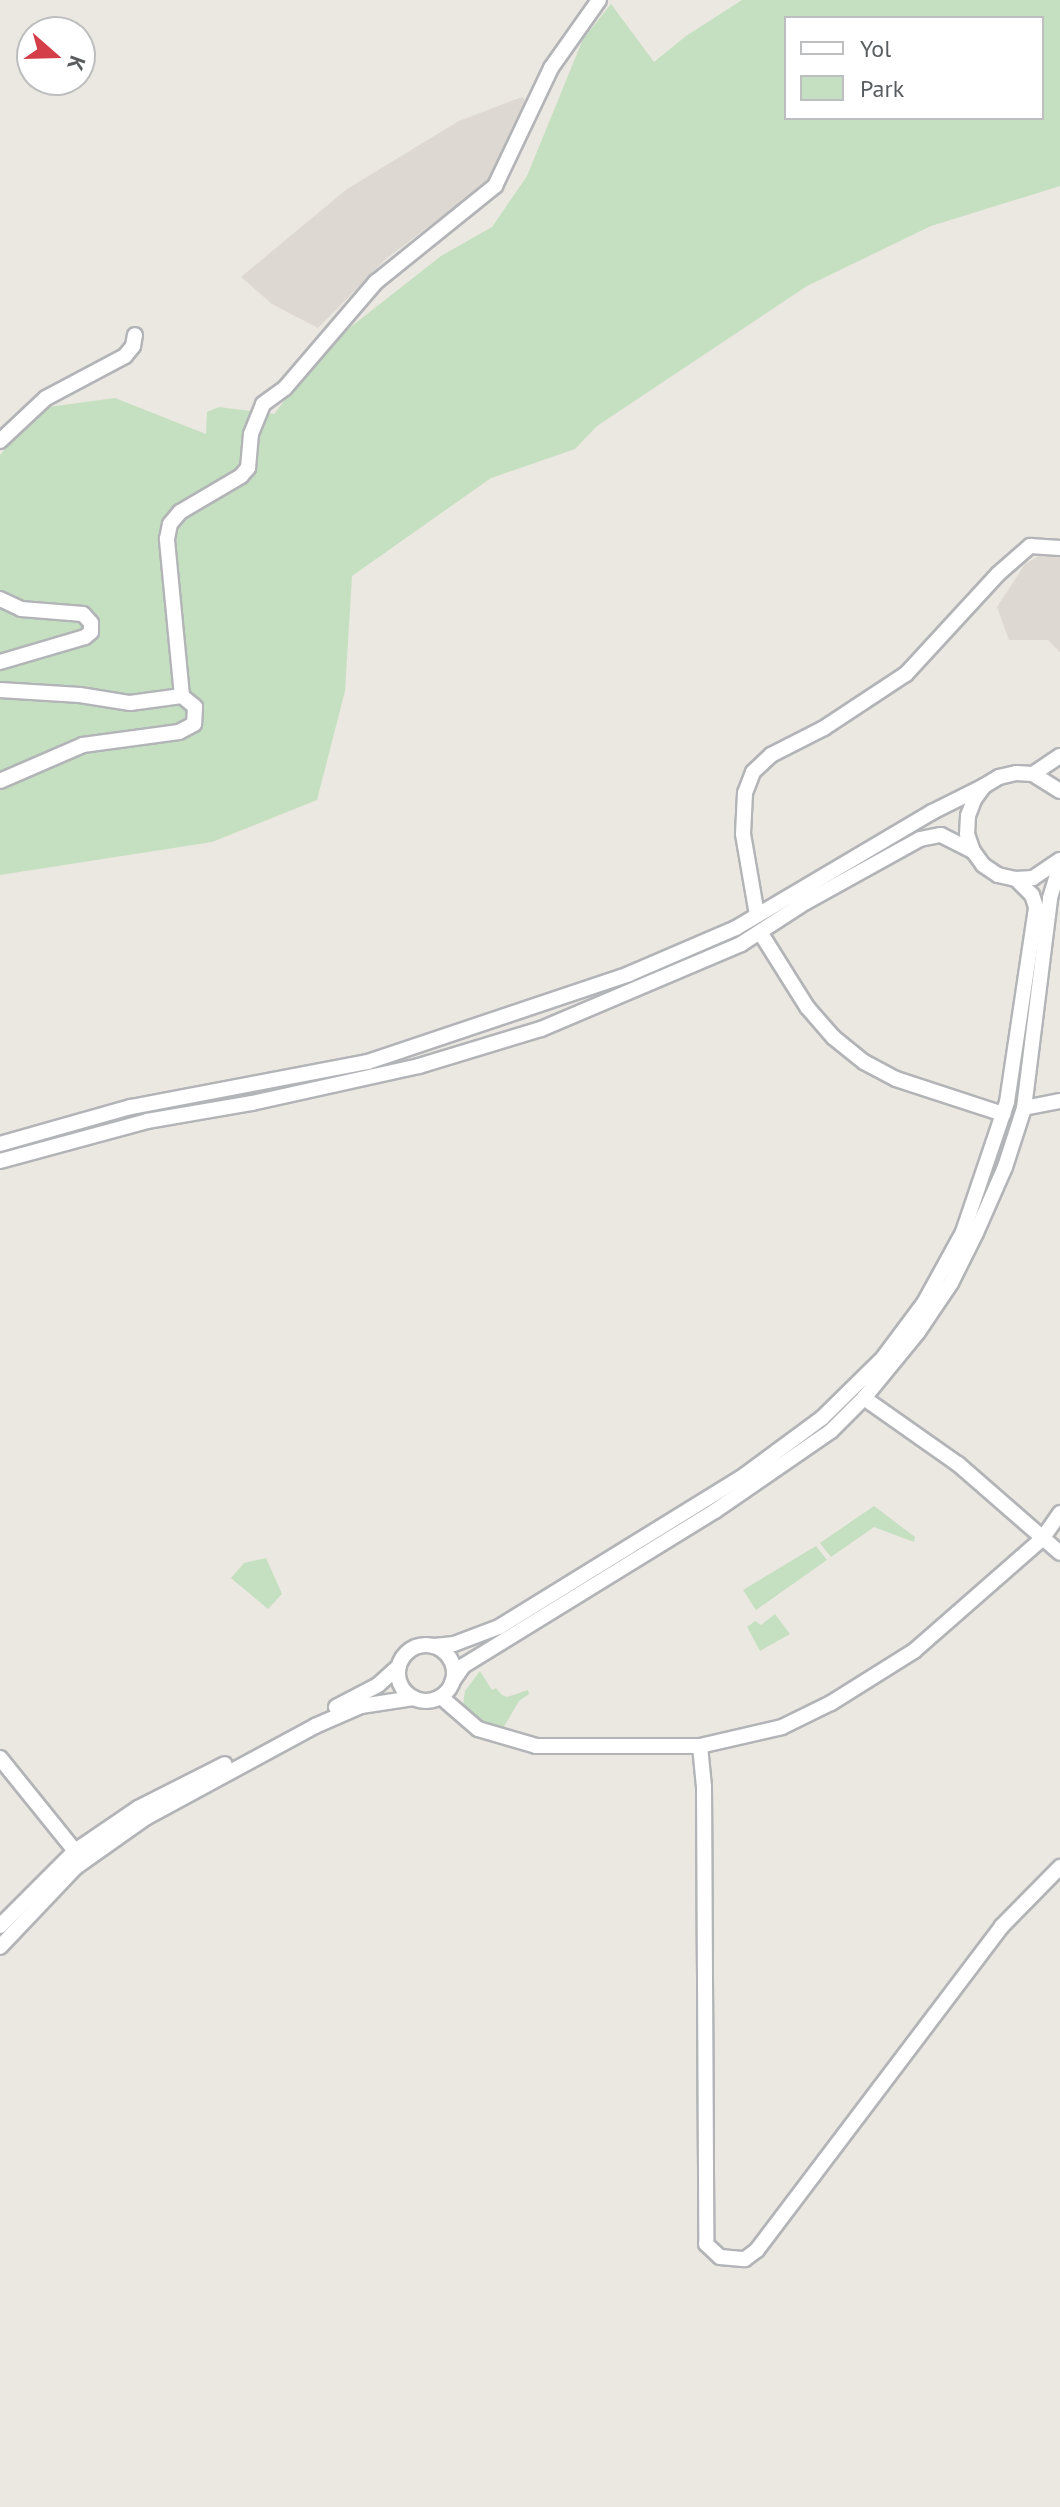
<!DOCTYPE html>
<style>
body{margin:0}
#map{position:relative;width:1060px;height:2507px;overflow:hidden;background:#ebe7e1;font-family:"PT Sans",sans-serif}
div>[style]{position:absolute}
.education>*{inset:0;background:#ddd9d2}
.green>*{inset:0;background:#c5e0c0}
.roads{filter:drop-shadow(2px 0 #b2b4b7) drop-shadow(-2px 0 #b2b4b7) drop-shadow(0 2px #b2b4b7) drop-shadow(0 -2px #b2b4b7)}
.minor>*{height:14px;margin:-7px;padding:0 7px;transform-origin:7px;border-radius:7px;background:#fff}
.minor>.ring{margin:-7px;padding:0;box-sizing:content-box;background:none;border:14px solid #fff;border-radius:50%}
span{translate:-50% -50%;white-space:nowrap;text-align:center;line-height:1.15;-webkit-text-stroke:7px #fff;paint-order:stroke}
.legend{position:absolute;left:784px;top:16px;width:260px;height:104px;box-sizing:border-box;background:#fff;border:2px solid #bdbebf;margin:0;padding:10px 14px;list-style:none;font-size:24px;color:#5a5d60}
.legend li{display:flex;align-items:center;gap:16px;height:40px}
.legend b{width:40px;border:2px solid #bdbebf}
.north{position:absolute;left:16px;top:16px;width:80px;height:80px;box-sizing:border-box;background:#fff;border:2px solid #bdbebf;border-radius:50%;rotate:110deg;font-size:22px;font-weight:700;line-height:32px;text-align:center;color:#5a5d60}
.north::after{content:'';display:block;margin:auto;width:28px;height:36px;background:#d33e48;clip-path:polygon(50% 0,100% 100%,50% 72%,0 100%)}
</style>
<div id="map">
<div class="education">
<i style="clip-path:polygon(522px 97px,526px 101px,489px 181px,387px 258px,318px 328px,272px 304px,241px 277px,347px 189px,459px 121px)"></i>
<i style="clip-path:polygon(1042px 554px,1060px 557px,1060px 652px,1048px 640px,1009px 640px,997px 607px,1025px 564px)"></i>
</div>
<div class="green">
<i style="clip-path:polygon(evenodd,742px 0,1060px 0,1060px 186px,931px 226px,807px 286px,597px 426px,575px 449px,491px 478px,352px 576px,345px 691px,317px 800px,212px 842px,0 875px,0 455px,32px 416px,48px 407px,115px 398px,206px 434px,207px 412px,219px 407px,274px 414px,329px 344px,441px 256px,492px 227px,527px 176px,583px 39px,611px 4px,654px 62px,686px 36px,742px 0,786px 18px,1042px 18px,1042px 118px,786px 118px,786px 18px)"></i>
<i style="clip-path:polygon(874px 1506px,915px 1537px,914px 1542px,874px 1527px,831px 1557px,820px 1543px)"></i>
<i style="clip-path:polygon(816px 1546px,827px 1560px,756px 1610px,743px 1590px)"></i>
<i style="clip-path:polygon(266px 1558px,282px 1594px,268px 1609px,231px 1578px,244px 1563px)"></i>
<i style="clip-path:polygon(775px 1614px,790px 1634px,760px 1651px,747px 1627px,755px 1621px,761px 1625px)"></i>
<i style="clip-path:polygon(480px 1671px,492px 1690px,496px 1688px,502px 1695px,507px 1697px,528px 1690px,529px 1694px,519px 1701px,502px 1730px,478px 1720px,463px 1705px,465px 1691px)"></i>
</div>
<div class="roads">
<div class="minor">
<i style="left:0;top:441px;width:63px;rotate:-43.1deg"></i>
<i style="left:46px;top:398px;width:89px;rotate:-28deg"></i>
<i style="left:125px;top:356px;width:13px;rotate:-51deg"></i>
<i style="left:133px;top:346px;width:11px;rotate:-80deg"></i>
<i style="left:0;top:599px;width:23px;rotate:25deg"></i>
<i style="left:21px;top:609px;width:62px;rotate:4.6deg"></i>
<i style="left:83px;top:614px;width:12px;rotate:48deg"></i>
<i style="left:91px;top:623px;width:9px;rotate:90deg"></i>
<i style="left:91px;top:632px;width:8px;rotate:140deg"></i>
<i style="left:85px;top:637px;width:89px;rotate:163.6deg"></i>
<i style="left:0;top:690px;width:80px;rotate:3.6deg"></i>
<i style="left:80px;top:695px;width:51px;rotate:9.1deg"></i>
<i style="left:130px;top:703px;width:52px;rotate:-7.7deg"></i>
<i style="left:182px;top:696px;width:17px;rotate:40deg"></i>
<i style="left:195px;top:707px;width:17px;rotate:93deg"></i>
<i style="left:194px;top:724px;width:17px;rotate:152deg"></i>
<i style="left:179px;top:732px;width:97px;rotate:172.3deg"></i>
<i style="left:83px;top:745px;width:90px;rotate:156.6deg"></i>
<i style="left:182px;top:696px;width:158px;rotate:-95.5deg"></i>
<i style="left:167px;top:539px;width:15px;rotate:-79deg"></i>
<i style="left:170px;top:524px;width:16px;rotate:-50deg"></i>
<i style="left:180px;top:512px;width:71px;rotate:-30.5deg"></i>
<i style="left:241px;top:476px;width:11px;rotate:-49deg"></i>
<i style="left:248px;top:468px;width:34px;rotate:-85deg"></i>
<i style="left:251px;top:434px;width:32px;rotate:-68deg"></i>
<i style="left:263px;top:404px;width:27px;rotate:-36deg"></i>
<i style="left:285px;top:388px;width:140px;rotate:-49.4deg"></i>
<i style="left:376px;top:282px;width:153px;rotate:-38.9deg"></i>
<i style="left:495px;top:186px;width:131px;rotate:-64.6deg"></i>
<i style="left:551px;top:68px;width:83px;rotate:-54.8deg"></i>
<i style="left:1033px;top:774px;width:32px;rotate:-34deg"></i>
<i style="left:1060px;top:791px;width:32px;rotate:-148deg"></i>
<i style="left:1033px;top:774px;width:17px;rotate:-177deg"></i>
<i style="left:1016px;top:773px;width:17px;rotate:167deg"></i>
<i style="left:999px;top:777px;width:17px;rotate:149deg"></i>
<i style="left:984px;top:786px;width:17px;rotate:126deg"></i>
<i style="left:974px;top:800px;width:17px;rotate:111deg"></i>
<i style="left:968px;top:816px;width:18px;rotate:93deg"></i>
<i style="left:967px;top:834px;width:18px;rotate:71deg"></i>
<i style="left:973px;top:851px;width:17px;rotate:54deg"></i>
<i style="left:983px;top:865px;width:18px;rotate:34deg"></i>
<i style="left:998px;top:875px;width:18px;rotate:13deg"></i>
<i style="left:1016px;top:879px;width:17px;rotate:-3deg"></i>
<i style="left:1033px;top:878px;width:32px;rotate:-34deg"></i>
<i style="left:757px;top:915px;width:82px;rotate:-99.8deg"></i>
<i style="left:743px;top:834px;width:41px;rotate:-87.2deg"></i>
<i style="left:745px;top:793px;width:22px;rotate:-69deg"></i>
<i style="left:753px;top:772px;width:25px;rotate:-43deg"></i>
<i style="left:771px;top:755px;width:59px;rotate:-27deg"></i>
<i style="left:824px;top:728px;width:98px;rotate:-33.4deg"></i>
<i style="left:906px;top:674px;width:136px;rotate:-47.4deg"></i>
<i style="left:998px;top:574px;width:43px;rotate:-41.2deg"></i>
<i style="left:1030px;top:546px;width:30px;rotate:4deg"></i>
<i style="left:760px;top:932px;width:89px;rotate:57.9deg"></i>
<i style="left:807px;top:1007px;width:40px;rotate:49deg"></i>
<i style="left:833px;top:1037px;width:40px;rotate:39deg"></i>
<i style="left:864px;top:1062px;width:36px;rotate:28deg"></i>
<i style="left:896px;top:1079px;width:113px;rotate:18.1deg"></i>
<i style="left:1024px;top:1108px;width:37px;rotate:-11deg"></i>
<i style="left:0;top:1144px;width:136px;rotate:-15.8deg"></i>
<i style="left:131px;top:1107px;width:241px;rotate:-10.8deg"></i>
<i style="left:368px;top:1062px;width:275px;rotate:-18.6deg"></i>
<i style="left:629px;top:974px;width:116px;rotate:-23.3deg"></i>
<i style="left:736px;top:928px;width:228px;rotate:-30.6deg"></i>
<i style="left:932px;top:812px;width:58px;rotate:-26.6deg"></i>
<i style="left:0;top:1161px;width:152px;rotate:-15.2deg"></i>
<i style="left:147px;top:1121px;width:107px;rotate:-9.7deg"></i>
<i style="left:252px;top:1103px;width:171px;rotate:-12.5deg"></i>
<i style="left:419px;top:1066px;width:127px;rotate:-16.9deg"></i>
<i style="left:541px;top:1029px;width:217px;rotate:-23deg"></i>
<i style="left:741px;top:944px;width:77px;rotate:-32.9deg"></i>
<i style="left:806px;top:902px;width:130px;rotate:-28.9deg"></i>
<i style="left:920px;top:839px;width:21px;rotate:-11deg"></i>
<i style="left:941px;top:835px;width:36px;rotate:27deg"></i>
<i style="left:864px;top:1398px;width:115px;rotate:35.1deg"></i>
<i style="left:958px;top:1464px;width:135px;rotate:41.1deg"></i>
<i class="ring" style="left:398px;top:1645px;width:42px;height:42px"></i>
<i style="left:434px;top:1646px;width:20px;rotate:-6deg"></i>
<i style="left:454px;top:1644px;width:48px;rotate:-20.7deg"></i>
<i style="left:499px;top:1627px;width:289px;rotate:-31.7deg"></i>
<i style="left:745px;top:1475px;width:96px;rotate:-36.5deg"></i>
<i style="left:822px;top:1418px;width:86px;rotate:-44.5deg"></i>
<i style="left:883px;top:1358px;width:69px;rotate:-53.3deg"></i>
<i style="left:924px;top:1303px;width:81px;rotate:-61.2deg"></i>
<i style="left:963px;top:1232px;width:137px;rotate:-71.3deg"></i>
<i style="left:1007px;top:1102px;width:197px;rotate:-81.5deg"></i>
<i style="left:1036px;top:907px;width:13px;rotate:-108deg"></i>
<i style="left:1032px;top:895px;width:23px;rotate:-135deg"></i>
<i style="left:452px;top:1682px;width:19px;rotate:-55deg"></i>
<i style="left:463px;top:1666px;width:296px;rotate:-31.6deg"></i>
<i style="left:715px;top:1511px;width:141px;rotate:-34.6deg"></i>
<i style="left:831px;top:1431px;width:47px;rotate:-45deg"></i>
<i style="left:864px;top:1398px;width:85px;rotate:-50.7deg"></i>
<i style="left:918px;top:1332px;width:59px;rotate:-56deg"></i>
<i style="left:951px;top:1283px;width:56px;rotate:-63.4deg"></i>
<i style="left:976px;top:1233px;width:72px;rotate:-66.3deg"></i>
<i style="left:1005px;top:1167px;width:62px;rotate:-72.1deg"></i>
<i style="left:1024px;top:1108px;width:212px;rotate:-82.9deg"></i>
<i style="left:1050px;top:898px;width:34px;rotate:-73deg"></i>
<i style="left:441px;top:1697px;width:49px;rotate:40.9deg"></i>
<i style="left:478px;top:1729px;width:60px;rotate:16.3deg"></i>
<i style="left:536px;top:1746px;width:164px"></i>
<i style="left:700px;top:1746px;width:84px;rotate:-13deg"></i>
<i style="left:782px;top:1727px;width:55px;rotate:-26.1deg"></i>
<i style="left:831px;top:1703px;width:98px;rotate:-32.1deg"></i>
<i style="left:914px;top:1651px;width:170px;rotate:-41.2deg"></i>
<i style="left:1042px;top:1539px;width:32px;rotate:-55deg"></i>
<i style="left:336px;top:1707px;width:47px;rotate:-27.6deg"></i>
<i style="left:378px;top:1685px;width:28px;rotate:-42deg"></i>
<i style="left:700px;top:1746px;width:41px;rotate:84.4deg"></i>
<i style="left:704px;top:1787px;width:457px;rotate:89.7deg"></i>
<i style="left:706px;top:2244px;width:19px;rotate:43deg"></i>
<i style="left:720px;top:2257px;width:25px;rotate:5deg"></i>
<i style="left:745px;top:2259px;width:15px;rotate:-37deg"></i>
<i style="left:757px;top:2250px;width:406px;rotate:-52.9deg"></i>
<i style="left:1002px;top:1926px;width:83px;rotate:-45.5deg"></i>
<i style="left:0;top:1758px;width:119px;rotate:51.1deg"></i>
<i style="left:0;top:1926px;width:106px;rotate:-45deg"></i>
<i style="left:75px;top:1851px;width:76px;rotate:-34.3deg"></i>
<i style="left:138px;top:1808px;width:97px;rotate:-26.8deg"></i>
<i style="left:0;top:1947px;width:110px;rotate:-46.5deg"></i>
<i style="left:76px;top:1867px;width:87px;rotate:-35.2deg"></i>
<i style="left:147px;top:1817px;width:191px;rotate:-28.4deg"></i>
<i style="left:315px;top:1726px;width:50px;rotate:-23.5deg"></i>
<i style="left:361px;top:1706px;width:53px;rotate:-8.7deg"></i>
</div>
</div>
<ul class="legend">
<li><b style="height:10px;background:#fff"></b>Yol</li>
<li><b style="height:22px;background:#c5e0c0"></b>Park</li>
</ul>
<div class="north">K</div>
</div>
